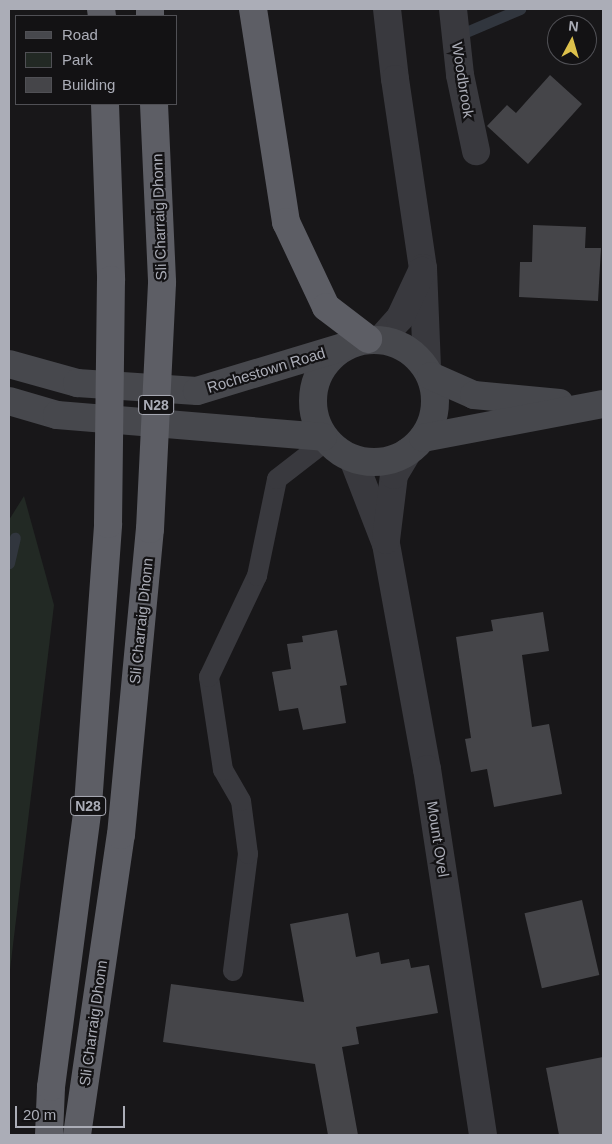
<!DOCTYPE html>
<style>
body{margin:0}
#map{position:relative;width:612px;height:1144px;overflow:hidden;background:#181719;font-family:Arial,sans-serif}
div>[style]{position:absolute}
.green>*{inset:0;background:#222924}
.stream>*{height:11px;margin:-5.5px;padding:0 5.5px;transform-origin:5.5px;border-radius:5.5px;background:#31363e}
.building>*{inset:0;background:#454549;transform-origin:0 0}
.service>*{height:20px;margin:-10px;padding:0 10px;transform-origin:10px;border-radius:10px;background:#39393e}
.minor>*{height:28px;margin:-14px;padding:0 14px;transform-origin:14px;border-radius:14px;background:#39393e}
.secondary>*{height:28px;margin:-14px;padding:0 14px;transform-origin:14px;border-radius:14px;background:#47484d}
.secondary>.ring{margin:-14px;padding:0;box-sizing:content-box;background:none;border:28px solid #47484d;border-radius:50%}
.trunk>*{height:28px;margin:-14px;padding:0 14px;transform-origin:14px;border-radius:14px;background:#5d5e65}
.trunk-bridge>*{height:28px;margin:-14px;padding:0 14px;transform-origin:14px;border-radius:14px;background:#5d5e65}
span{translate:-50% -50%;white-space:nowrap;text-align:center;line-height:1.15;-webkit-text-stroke:4.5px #131214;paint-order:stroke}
.shield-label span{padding:1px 4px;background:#131214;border:1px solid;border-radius:4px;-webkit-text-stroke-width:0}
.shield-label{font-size:14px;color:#abadb7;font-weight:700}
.street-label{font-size:15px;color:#abadb7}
.frame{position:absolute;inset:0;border:10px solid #abadb7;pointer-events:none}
.legend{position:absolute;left:15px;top:15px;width:162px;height:90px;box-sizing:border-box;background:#131214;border:1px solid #505055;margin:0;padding:6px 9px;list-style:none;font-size:15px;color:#abadb7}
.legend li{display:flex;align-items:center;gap:10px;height:25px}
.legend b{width:25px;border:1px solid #505055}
.north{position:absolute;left:547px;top:15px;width:50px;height:50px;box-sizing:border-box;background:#131214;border:1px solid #505055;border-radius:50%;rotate:6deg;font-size:14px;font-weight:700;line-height:20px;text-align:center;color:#abadb7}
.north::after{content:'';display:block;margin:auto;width:18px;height:22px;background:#ddc14b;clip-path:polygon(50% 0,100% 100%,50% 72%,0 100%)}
.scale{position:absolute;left:15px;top:1106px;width:110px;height:22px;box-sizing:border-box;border:2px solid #abadb7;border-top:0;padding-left:6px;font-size:15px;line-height:18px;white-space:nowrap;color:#abadb7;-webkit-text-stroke:4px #131214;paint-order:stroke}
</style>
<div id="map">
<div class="green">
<i style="clip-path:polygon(24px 496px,54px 605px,9px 978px,9px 520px)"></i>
</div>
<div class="stream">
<i style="left:466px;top:32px;width:59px;rotate:-23.1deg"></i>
<i style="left:9px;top:563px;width:26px;rotate:-77deg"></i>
</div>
<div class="building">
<i style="clip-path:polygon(550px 75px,582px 104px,528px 164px,487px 126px,507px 105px,516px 113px)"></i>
<i style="clip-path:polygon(533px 225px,586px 227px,585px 248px,601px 248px,598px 301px,519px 297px,520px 262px,532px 262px)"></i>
<i style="clip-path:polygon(543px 612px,549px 651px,522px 655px,532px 727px,549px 724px,562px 794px,494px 807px,487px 769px,471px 772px,465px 739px,471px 738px,456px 637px,493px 631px,491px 620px)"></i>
<i style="clip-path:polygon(337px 630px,347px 685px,340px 686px,346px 723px,303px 730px,298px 708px,279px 711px,272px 672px,291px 669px,287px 644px,303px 642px,302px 636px)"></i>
<i style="left:582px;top:900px;width:77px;height:59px;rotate:77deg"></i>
<i style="clip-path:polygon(348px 913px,356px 957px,379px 952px,381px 964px,409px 959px,411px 968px,429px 965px,438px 1013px,356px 1027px,359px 1044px,342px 1047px,358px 1135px,328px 1135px,315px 1064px,163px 1042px,171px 984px,304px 1002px,290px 924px)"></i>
<i style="clip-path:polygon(603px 1057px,603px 1135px,559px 1135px,546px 1068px)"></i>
</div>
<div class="service">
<i style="left:233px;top:971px;width:118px;rotate:-82.7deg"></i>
<i style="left:248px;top:854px;width:53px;rotate:-97.5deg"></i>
<i style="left:241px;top:801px;width:36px;rotate:-120deg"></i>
<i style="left:223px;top:770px;width:94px;rotate:-98.6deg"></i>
<i style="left:209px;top:677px;width:112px;rotate:-64.6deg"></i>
<i style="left:257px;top:576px;width:99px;rotate:-78.3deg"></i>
<i style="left:277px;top:479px;width:62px;rotate:-37.8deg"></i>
</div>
<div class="minor">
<i style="left:387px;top:9px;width:70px;rotate:83.5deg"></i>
<i style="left:395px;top:79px;width:191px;rotate:81.6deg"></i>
<i style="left:423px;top:268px;width:101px;rotate:87.7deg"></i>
<i style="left:453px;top:9px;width:66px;rotate:83.9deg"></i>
<i style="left:460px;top:75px;width:78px;rotate:78.1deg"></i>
<i style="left:381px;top:339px;width:28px;rotate:-48deg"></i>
<i style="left:400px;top:318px;width:52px;rotate:-64.9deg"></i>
<i style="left:353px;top:459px;width:91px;rotate:68.8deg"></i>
<i style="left:386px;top:544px;width:229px;rotate:79.7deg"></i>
<i style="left:427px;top:769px;width:370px;rotate:81.3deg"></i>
<i style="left:386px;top:540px;width:65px;rotate:-83deg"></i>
<i style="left:394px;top:475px;width:27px;rotate:-59deg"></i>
</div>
<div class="secondary">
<i class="ring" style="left:313px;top:340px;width:94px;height:94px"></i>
<i style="left:9px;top:364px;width:71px;rotate:15.6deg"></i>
<i style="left:77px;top:383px;width:120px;rotate:3.8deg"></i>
<i style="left:197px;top:391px;width:152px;rotate:-16.8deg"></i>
<i style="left:431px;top:376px;width:47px;rotate:23.8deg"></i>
<i style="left:474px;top:395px;width:86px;rotate:5.3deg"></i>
<i style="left:9px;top:401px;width:50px;rotate:16.3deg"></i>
<i style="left:57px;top:415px;width:267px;rotate:4.7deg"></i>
<i style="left:423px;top:438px;width:183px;rotate:-10.7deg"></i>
</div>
<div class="trunk">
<i style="left:101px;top:9px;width:7px;rotate:82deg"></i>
<i style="left:150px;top:9px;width:7px;rotate:90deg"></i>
<i style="left:253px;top:9px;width:216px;rotate:81.2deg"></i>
<i style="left:286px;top:222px;width:94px;rotate:64.8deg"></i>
<i style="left:326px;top:307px;width:53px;rotate:37.3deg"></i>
<i style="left:105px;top:104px;width:176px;rotate:88deg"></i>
<i style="left:154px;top:104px;width:178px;rotate:87.4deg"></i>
<i style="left:49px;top:1135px;width:48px;rotate:-87.6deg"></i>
<i style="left:51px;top:1087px;width:284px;rotate:-82.5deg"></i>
<i style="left:88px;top:805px;width:282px;rotate:-85.9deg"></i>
<i style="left:77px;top:1135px;width:303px;rotate:-81.7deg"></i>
<i style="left:121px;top:835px;width:307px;rotate:-84.6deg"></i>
</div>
<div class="trunk-bridge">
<i style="left:108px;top:524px;width:244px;rotate:-89.3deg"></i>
<i style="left:150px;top:529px;width:247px;rotate:-87.2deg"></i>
</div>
<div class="shield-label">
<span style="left:156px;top:405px">N28</span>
<span style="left:88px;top:806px">N28</span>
</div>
<div class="street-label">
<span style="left:463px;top:80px;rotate:81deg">Woodbrook</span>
<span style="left:159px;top:217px;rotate:-92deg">Sli Charraig Dhonn</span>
<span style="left:266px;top:370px;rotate:-17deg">Rochestown Road</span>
<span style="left:141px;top:621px;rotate:-84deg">Sli Charraig Dhonn</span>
<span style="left:438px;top:839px;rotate:81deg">Mount Ovel</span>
<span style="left:93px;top:1023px;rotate:-82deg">Sli Charraig Dhonn</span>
</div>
<div class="frame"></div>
<ul class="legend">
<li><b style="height:6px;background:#47484d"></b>Road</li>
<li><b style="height:14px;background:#222924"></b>Park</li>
<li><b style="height:14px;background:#454549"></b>Building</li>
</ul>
<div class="north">N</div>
<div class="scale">20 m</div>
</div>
